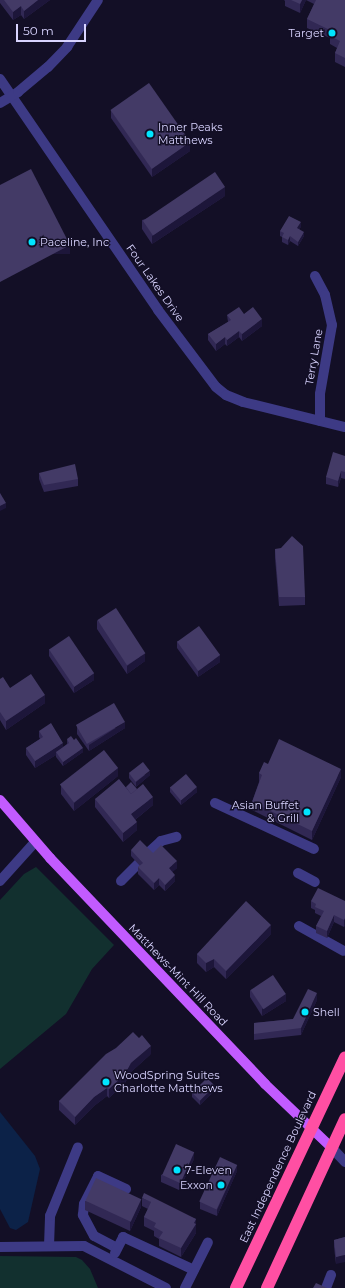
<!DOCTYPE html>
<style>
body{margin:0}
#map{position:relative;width:345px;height:1288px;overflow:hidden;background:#130f26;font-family:Montserrat,sans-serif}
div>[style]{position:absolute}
.green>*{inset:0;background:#12302f}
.water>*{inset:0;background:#0c2248}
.minor>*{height:10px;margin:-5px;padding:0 5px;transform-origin:5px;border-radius:5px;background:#3d3a85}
.major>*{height:10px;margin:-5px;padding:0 5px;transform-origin:5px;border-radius:5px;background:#c25bff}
.highway>*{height:12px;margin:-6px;padding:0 6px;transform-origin:6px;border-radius:6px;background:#ff4fa3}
.wall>*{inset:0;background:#312854}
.shaded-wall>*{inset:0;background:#1d163a;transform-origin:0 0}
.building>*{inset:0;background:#433a66;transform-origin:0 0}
.dots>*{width:11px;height:11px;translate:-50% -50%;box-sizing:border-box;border:2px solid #130f26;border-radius:50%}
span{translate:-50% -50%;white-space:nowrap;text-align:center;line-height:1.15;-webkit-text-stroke:3px #130f26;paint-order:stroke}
.poi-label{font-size:11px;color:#d9d4ff}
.right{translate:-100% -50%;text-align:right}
.left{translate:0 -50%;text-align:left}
.street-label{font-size:11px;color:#d9d4ff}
.scale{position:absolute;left:16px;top:24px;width:70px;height:18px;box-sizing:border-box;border:2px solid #d9d4ff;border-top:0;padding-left:5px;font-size:12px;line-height:14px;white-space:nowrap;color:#d9d4ff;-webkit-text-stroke:3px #130f26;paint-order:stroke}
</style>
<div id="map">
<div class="green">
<i style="clip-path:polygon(36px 867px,114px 945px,92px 969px,66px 1014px,0 1069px,0 900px,24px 874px)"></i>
<i style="clip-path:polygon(0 1256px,76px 1257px,82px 1260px,90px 1269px,98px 1288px,0 1288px)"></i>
</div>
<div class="water">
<i style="clip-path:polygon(0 1112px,35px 1156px,40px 1169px,28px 1222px,16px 1230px,10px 1228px,0 1209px)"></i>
</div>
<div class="minor">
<i style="left:0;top:79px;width:280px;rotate:55.6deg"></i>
<i style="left:158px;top:310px;width:96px;rotate:53deg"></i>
<i style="left:216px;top:387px;width:13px;rotate:39deg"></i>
<i style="left:226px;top:395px;width:18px;rotate:22deg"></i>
<i style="left:243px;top:402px;width:105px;rotate:13.8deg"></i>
<i style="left:0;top:103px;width:21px;rotate:-31deg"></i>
<i style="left:18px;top:92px;width:39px;rotate:-40deg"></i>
<i style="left:48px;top:67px;width:28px;rotate:-46deg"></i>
<i style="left:67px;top:47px;width:56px;rotate:-56.6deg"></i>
<i style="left:315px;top:276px;width:21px;rotate:62deg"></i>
<i style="left:325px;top:295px;width:31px;rotate:77deg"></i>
<i style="left:332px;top:325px;width:70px;rotate:99.9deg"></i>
<i style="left:320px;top:394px;width:27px;rotate:90deg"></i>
<i style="left:215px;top:803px;width:109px;rotate:24.9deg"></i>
<i style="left:147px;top:854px;width:19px;rotate:-43deg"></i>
<i style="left:161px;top:841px;width:16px;rotate:-15deg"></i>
<i style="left:298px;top:873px;width:19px;rotate:28deg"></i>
<i style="left:0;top:881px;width:52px;rotate:-48.1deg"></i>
<i style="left:121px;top:881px;width:24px;rotate:-45deg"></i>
<i style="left:299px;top:926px;width:51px;rotate:29.1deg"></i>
<i style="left:332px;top:1148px;width:19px;rotate:47deg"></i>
<i style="left:49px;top:1246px;width:30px;rotate:-88deg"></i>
<i style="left:50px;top:1216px;width:74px;rotate:-67.9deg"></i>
<i style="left:0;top:1247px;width:84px;rotate:-0.7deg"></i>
<i style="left:84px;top:1246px;width:92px;rotate:27.1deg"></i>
<i style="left:117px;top:1248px;width:26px;rotate:-152deg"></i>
<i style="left:94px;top:1236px;width:24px;rotate:-118deg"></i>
<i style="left:83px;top:1215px;width:11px;rotate:-85deg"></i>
<i style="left:84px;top:1204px;width:31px;rotate:-63deg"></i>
<i style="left:98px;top:1176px;width:31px;rotate:25deg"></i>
<i style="left:115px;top:1253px;width:18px;rotate:-63deg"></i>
<i style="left:123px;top:1237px;width:78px;rotate:24.9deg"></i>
<i style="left:185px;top:1288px;width:51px;rotate:-63.4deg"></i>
<i style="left:326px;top:1288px;width:14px;rotate:-69deg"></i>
</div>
<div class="major">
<i style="left:0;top:800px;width:77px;rotate:49.2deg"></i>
<i style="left:50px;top:858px;width:312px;rotate:46.4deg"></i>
<i style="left:265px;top:1084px;width:93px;rotate:43.7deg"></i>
</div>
<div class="highway">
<i style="left:236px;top:1288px;width:255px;rotate:-64.7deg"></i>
<i style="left:267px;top:1288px;width:186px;rotate:-65.2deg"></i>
</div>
<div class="wall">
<i style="clip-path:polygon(0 0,50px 0,24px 19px,21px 15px,13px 20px,0 3px)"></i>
<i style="clip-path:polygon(284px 0,345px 0,345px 67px,335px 62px,335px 53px,337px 48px,330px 44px,330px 38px,307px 28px,307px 19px,314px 4px,306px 0,300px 13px,285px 6px,285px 1px)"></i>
<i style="clip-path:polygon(111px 110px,190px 151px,152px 177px,111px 118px)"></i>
<i style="clip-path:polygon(225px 196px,152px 244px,142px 229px,142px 220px)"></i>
<i style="clip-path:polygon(301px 227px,299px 229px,304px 236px,298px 246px,290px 241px,288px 245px,282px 242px,282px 237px,280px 236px,280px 231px)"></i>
<i style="clip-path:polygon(244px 314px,262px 326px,242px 341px,239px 337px,227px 346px,225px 344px,216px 351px,208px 340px,208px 334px,228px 322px,227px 315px)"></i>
<i style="clip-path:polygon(345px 456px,345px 479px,341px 478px,338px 487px,326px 484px,326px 477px)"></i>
<i style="clip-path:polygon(39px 473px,78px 479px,78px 486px,44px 492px,39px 479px)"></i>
<i style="clip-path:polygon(275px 549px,305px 597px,305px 605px,279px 606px,275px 558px)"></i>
<i style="clip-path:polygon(97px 620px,145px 661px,127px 674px,97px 629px)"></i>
<i style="clip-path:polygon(177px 641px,220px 662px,198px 677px,177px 648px)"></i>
<i style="clip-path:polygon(49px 649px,94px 680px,74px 693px,49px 656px)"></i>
<i style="clip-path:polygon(0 679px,10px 688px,45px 703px,6px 730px,0 720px)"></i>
<i style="clip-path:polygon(77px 727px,125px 728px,89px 751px,77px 734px)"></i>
<i style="clip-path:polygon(39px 731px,63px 747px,67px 744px,67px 739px,83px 752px,63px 766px,56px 757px,56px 755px,35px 768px,26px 755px,26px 748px,40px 739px,39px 737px)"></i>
<i style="clip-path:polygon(268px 764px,341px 777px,312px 840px,252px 810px,252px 802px,259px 782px,259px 773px)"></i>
<i style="clip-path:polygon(129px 774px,150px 775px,136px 787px,129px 778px)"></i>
<i style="clip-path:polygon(118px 776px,74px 811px,61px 794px,61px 786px)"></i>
<i style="clip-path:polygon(126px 787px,137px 789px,153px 805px,135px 820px,137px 830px,123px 842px,95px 807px,95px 799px)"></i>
<i style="clip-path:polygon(170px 787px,197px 792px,181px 805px,170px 792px)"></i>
<i style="clip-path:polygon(131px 850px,153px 853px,177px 868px,172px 872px,175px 881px,165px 891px,159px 885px,154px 890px,138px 874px,138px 867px,140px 866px,131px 856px)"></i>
<i style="clip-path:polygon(311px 901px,345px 901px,345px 925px,344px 927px,334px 922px,327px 938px,316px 933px,316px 926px,321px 916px,315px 913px,315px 910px,311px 908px)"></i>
<i style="clip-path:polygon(271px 934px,226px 979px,214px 967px,206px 972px,197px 963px,197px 954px)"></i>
<i style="clip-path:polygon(250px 990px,286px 1001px,262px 1016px,250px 997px)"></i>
<i style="clip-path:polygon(317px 1000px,301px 1035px,254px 1040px,254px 1023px,293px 1019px)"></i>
<i style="clip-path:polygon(151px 1054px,131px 1072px,125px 1083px,109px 1098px,107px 1096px,94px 1106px,75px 1125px,59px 1110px,59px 1101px)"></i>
<i style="clip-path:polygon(215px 1090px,200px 1105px,192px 1097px,192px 1092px)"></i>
<i style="clip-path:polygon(194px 1159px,179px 1190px,161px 1182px,161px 1175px)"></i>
<i style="clip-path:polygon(237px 1171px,217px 1216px,200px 1209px,200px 1202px)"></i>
<i style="clip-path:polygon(142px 1198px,196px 1219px,196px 1233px,181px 1257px,159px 1246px,159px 1239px,154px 1236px,154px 1231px,144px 1226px,144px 1217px,148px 1209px,142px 1206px)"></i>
<i style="clip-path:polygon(85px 1201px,141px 1207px,130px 1231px,85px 1210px)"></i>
<i style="clip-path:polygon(345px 1237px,336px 1264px,334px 1247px,334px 1240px)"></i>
</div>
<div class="shaded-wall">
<i style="clip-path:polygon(38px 0,50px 0,24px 19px,24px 11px)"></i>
<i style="clip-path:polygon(302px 0,306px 0,300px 13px,300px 4px)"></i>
<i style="clip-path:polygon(21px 6px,21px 15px,13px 20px,13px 12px)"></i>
<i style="clip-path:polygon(190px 142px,190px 151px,152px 177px,152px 168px)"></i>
<i style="clip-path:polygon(225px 187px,225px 196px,152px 244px,152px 236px)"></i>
<i style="clip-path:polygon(301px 222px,301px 227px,297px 232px,297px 228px)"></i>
<i style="clip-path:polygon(304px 232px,304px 236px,298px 246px,298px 242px)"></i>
<i style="clip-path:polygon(290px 236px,290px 241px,288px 245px,288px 240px)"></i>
<i style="left:70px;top:245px;width:9px;height:79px;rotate:90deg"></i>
<i style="clip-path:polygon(262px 319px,262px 326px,242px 341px,242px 334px)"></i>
<i style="clip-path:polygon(239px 331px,239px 337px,227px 346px,227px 340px)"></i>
<i style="clip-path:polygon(225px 337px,225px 344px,216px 351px,216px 344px)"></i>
<i style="clip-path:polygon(341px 471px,341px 478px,338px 487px,338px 481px)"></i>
<i style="clip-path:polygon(6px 503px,6px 508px,0 511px,0 506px)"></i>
<i style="clip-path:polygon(145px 653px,145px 661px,127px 674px,127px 666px)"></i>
<i style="clip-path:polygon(220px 655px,220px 662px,198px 677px,198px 670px)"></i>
<i style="clip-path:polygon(94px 673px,94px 680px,74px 693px,74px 687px)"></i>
<i style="clip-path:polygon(45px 695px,45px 703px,6px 730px,6px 721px)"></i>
<i style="clip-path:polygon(125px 722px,125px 728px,89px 751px,89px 745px)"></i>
<i style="clip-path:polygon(63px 743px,63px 750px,56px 752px,56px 755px,35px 768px,35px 761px)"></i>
<i style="clip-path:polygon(83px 748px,83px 752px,63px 766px,63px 762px)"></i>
<i style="clip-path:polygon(118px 768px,118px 776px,74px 811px,74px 803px)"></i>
<i style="clip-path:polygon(341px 769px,341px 777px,312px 840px,312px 831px)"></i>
<i style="clip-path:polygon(150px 771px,150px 775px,136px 787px,136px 782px)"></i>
<i style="clip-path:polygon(197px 787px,197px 792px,181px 805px,181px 800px)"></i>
<i style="clip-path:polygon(153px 797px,153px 805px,131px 823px,131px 814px)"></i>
<i style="clip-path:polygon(137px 822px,137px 830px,123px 842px,123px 833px)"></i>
<i style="clip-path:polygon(177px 861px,177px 868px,169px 875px,169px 868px)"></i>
<i style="clip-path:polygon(175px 875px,175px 881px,165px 891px,165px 885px)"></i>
<i style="clip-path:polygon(159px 878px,159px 885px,154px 890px,154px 883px)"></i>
<i style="clip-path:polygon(334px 915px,334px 922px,327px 938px,327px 931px)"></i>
<i style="clip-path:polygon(345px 918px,345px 925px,344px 927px,344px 920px)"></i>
<i style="clip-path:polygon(271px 925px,271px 934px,226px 979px,226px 971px)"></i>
<i style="clip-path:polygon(214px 959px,214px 967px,206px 972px,206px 963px)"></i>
<i style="clip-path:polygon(317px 993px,317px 1000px,301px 1035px,301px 1028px)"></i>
<i style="clip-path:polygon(286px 994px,286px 1001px,262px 1016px,262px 1009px)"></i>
<i style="clip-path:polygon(151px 1046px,151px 1054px,131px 1072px,125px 1083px,109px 1098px,109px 1089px,131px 1063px)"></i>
<i style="clip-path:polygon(215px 1086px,215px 1090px,200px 1105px,200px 1100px)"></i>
<i style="clip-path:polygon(107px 1088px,107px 1096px,94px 1106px,75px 1125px,75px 1117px,94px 1097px)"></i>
<i style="clip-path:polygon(194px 1152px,194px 1159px,179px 1190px,179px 1183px)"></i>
<i style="clip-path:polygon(237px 1165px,237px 1171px,217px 1216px,217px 1210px)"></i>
<i style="clip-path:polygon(141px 1199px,141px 1207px,130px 1231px,130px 1222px)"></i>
<i style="clip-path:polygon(196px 1219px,196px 1233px,181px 1257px,181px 1248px)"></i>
<i style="clip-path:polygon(345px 1255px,345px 1262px,336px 1264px,336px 1257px)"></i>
</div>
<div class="building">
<i style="clip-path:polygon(4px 0,38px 0,24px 11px,21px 6px,13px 12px)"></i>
<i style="clip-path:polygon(291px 0,302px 0,300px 4px)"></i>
<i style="clip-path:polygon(316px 0,345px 0,345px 58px,335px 53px,340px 41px,330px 36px,332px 31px,307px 19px)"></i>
<i style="left:149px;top:83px;width:72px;height:47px;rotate:55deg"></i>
<i style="clip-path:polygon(31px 169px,70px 245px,0 282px,0 185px)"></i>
<i style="left:215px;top:172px;width:18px;height:87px;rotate:56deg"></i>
<i style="clip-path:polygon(289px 216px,301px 222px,297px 228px,304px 232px,298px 242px,290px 236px,288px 240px,282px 237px,284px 233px,280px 231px)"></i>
<i style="clip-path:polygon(239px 307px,244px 314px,253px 307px,262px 319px,242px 334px,239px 331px,227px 340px,225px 337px,216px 344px,208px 334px,231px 320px,227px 315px)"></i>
<i style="clip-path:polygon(333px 452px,345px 456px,345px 472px,341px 471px,338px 481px,326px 477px)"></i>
<i style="clip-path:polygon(75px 464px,78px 479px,44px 485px,39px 473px)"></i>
<i style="clip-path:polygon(0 493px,6px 503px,0 506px)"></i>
<i style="clip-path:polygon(292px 536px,303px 546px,305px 597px,279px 597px,275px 549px,281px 548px)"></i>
<i style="left:116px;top:608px;width:54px;height:22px;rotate:57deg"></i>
<i style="left:199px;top:626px;width:36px;height:27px;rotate:54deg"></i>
<i style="left:69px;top:636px;width:45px;height:24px;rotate:56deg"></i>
<i style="clip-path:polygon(31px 674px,45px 695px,6px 721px,0 712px,0 679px,3px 677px,10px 688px)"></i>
<i style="left:114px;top:703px;width:22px;height:44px;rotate:60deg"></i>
<i style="clip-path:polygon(51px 723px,63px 743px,35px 761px,26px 748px,43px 737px,39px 731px)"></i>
<i style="clip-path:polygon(71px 736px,74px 740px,76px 738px,83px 748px,63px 762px,56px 752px,69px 743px,67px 739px)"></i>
<i style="clip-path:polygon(279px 739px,341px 769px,312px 831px,252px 802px,262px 775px,259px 773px,264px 762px,268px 764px)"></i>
<i style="left:104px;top:750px;width:23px;height:56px;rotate:52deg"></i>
<i style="left:143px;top:762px;width:11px;height:18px;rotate:52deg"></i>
<i style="left:186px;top:774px;width:17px;height:21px;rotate:50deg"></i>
<i style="clip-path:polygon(119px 779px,131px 794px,143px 784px,153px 797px,131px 814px,137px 822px,123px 833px,95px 799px)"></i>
<i style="clip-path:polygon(131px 782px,137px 789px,131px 794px,126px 787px)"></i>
<i style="clip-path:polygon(140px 840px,153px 853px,161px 845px,177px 861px,169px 868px,175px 875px,165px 885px,159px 878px,154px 883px,138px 867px,143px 863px,131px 850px)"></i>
<i style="clip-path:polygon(318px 888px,345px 901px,345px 918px,344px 920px,334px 915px,327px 931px,316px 926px,324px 911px,315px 907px,316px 904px,311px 901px)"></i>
<i style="clip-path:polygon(246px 901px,271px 925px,226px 971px,214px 959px,206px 963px,197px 954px)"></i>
<i style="left:273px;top:975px;width:23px;height:27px;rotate:56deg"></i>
<i style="clip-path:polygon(308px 989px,317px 993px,301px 1028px,254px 1034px,254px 1023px,293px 1019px)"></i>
<i style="clip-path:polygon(133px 1032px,139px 1038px,142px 1035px,151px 1046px,131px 1063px,125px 1074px,109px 1089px,107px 1088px,94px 1097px,75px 1117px,59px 1101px,106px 1054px,116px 1048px)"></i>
<i style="left:207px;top:1078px;width:11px;height:21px;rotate:45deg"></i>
<i style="left:176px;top:1144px;width:20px;height:34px;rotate:24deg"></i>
<i style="left:220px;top:1157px;width:19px;height:49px;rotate:25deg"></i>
<i style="left:96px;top:1178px;width:50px;height:25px;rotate:25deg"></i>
<i style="clip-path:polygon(144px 1193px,196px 1219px,194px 1223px,196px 1224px,181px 1248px,159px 1238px,163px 1232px,154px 1227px,156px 1223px,144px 1217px,151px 1202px,142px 1198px)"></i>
<i style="clip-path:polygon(345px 1237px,345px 1255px,336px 1257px,334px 1240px)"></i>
<i style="clip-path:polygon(316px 1283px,327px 1288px,313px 1288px)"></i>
</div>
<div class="dots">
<i style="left:332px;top:33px;background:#00e5ff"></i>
<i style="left:150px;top:134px;background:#00e5ff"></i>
<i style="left:32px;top:242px;background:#00e5ff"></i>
<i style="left:307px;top:812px;background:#00e5ff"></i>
<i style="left:305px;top:1012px;background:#00e5ff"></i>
<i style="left:106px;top:1082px;background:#00e5ff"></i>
<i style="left:177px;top:1170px;background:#00e5ff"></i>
<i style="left:221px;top:1185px;background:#00e5ff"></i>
</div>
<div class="poi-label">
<span class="right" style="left:324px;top:33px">Target</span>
<span class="left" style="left:158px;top:134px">Inner Peaks<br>Matthews</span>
<span class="left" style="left:40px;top:242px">Paceline, Inc</span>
<span class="right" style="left:299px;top:812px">Asian Buffet<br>&amp; Grill</span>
<span class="left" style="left:313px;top:1012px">Shell</span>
<span class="left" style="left:114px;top:1082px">WoodSpring Suites<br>Charlotte Matthews</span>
<span class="left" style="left:185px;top:1170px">7-Eleven</span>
<span class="right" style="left:213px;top:1185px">Exxon</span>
</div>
<div class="street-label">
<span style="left:155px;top:283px;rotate:55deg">Four Lakes Drive</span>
<span style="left:314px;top:357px;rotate:-80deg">Terry Lane</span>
<span style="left:178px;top:975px;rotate:46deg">Matthews-Mint Hill Road</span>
<span style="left:278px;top:1167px;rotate:-65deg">East Independence Boulevard</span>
</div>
<div class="scale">50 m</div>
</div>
